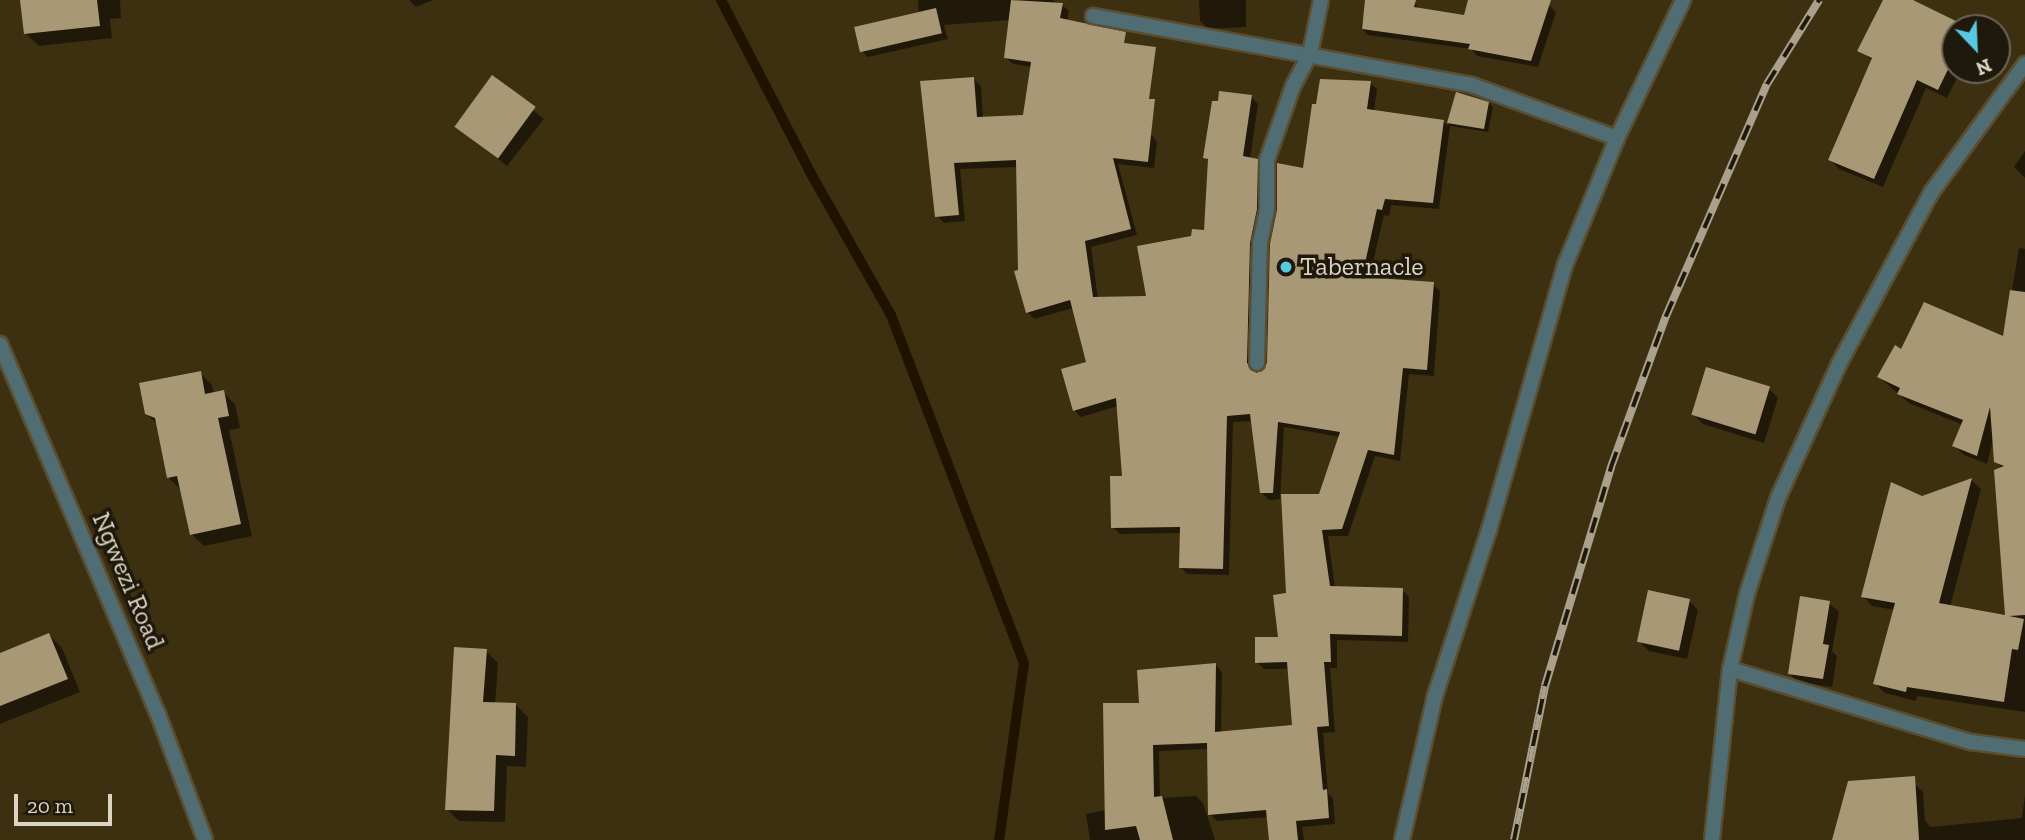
<!DOCTYPE html>
<style>
body{margin:0}
#map{position:relative;width:2025px;height:840px;overflow:hidden;background:#3d3011;font-family:"Zilla Slab",serif}
div>[style]{position:absolute}
.shadow>*{inset:0;background:#0007;transform-origin:0 0}
.stream>*{height:10px;margin:-5px;padding:0 5px;transform-origin:5px;border-radius:5px;background:#1f1300}
.building>*{inset:0;background:#a89876;transform-origin:0 0}
.roads{filter:drop-shadow(2px 0 #5a4e31) drop-shadow(-2px 0 #5a4e31) drop-shadow(0 2px #5a4e31) drop-shadow(0 -2px #5a4e31)}
.minor>*{height:14px;margin:-7px;padding:0 7px;transform-origin:7px;border-radius:7px;background:#506d74}
.tertiary>*{height:14px;margin:-7px;padding:0 7px;transform-origin:7px;border-radius:7px;background:#506d74}
.rail>*{height:8px;margin-top:-4px;transform-origin:0;background:repeating-linear-gradient(90deg,#1f190c 0 16px,#aaa08b 0 32px);box-sizing:border-box;border-block:2px solid #aaa08b}
.dots>*{width:19px;height:19px;translate:-50% -50%;box-sizing:border-box;border:4px solid #1f190c;border-radius:50%}
span{translate:-50% -50%;white-space:nowrap;text-align:center;line-height:1.15;-webkit-text-stroke:7px #1f190c;paint-order:stroke}
.poi-label{font-size:26px;color:#dcd4c3}
.left{translate:0 -50%;text-align:left}
.street-label{font-size:26px;color:#dcd4c3}
.north{position:absolute;left:1941px;top:14px;width:70px;height:70px;box-sizing:border-box;background:#1f190c;border:2px solid #6b6455;border-radius:50%;rotate:157deg;font-size:19px;font-weight:700;line-height:28px;text-align:center;color:#dcd4c3}
.north::after{content:'';display:block;margin:auto;width:24px;height:32px;background:#56c9e1;clip-path:polygon(50% 0,100% 100%,50% 72%,0 100%)}
.scale{position:absolute;left:14px;top:794px;width:98px;height:32px;box-sizing:border-box;border:4px solid #dcd4c3;border-top:0;padding-left:9px;font-size:21px;line-height:24px;white-space:nowrap;color:#dcd4c3;-webkit-text-stroke:5px #1f190c;paint-order:stroke}
</style>
<div id="map">
<div class="shadow">
<i style="clip-path:polygon(22px 0,120px 0,121px 18px,110px 19px,112px 38px,39px 46px,25px 33px)"></i>
<i style="clip-path:polygon(409px 0,433px 0,416px 7px)"></i>
<i style="clip-path:polygon(918px 0,1052px 0,1062px 5px,1069px 11px,1067px 22px,1157px 142px,1154px 168px,1118px 164px,1137px 235px,1091px 247px,1098px 299px,1148px 298px,1193px 238px,1206px 232px,1210px 162px,1205px 157px,1251px 97px,1258px 104px,1250px 159px,1264px 168px,1257px 251px,1254px 371px,1256px 374px,1263px 373px,1268px 364px,1304px 170px,1370px 82px,1377px 89px,1374px 111px,1443px 121px,1448px 126px,1457px 94px,1489px 103px,1493px 107px,1488px 132px,1450px 126px,1439px 209px,1391px 205px,1389px 216px,1384px 215px,1369px 280px,1433px 284px,1440px 291px,1434px 376px,1409px 374px,1400px 461px,1375px 456px,1348px 536px,1328px 536px,1335px 588px,1402px 590px,1409px 597px,1408px 642px,1337px 640px,1337px 668px,1330px 668px,1335px 732px,1323px 733px,1328px 793px,1333px 798px,1335px 824px,1302px 827px,1304px 840px,1270px 840px,1269px 817px,1217px 821px,1210px 814px,1208px 749px,1159px 751px,1160px 798px,1196px 796px,1203px 803px,1215px 840px,1090px 840px,1086px 814px,1106px 810px,1141px 705px,1216px 665px,1222px 672px,1221px 733px,1294px 726px,1289px 669px,1264px 669px,1257px 662px,1280px 639px,1288px 595px,1340px 437px,1284px 427px,1280px 499px,1269px 500px,1262px 493px,1253px 421px,1233px 422px,1229px 575px,1187px 574px,1180px 567px,1181px 533px,1120px 534px,1113px 527px,1124px 478px,1118px 406px,1081px 417px,1074px 410px,1088px 363px,1073px 308px,1034px 319px,1028px 312px,1019px 271px,1018px 167px,960px 169px,965px 221px,944px 223px,937px 216px,974px 79px,981px 86px,983px 118px,1025px 116px,1032px 67px,1013px 64px,1006px 58px,1011px 20px,944px 25px,948px 39px,868px 57px,861px 50px,919px 14px)"></i>
<i style="clip-path:polygon(1199px 0,1246px 0,1246px 27px,1208px 29px,1200px 21px)"></i>
<i style="clip-path:polygon(1367px 0,1396px 0,1415px 4px,1421px 10px,1465px 17px,1470px 0,1534px 0,1549px 5px,1556px 12px,1538px 67px,1477px 56px,1471px 49px,1368px 35px,1361px 28px)"></i>
<i style="clip-path:polygon(1885px 0,1909px 0,1964px 28px,1955px 28px,1955px 70px,1961px 70px,1947px 98px,1926px 88px,1883px 187px,1839px 169px,1830px 160px,1873px 61px,1859px 50px)"></i>
<i style="left:492px;top:78px;width:66px;height:60px;rotate:38deg"></i>
<i style="clip-path:polygon(2025px 151px,2025px 178px,2014px 167px)"></i>
<i style="clip-path:polygon(2019px 248px,2025px 249px,2025px 712px,1917px 696px,1916px 701px,1885px 693px,1875px 683px,1895px 610px,1872px 606px,1863px 596px,1922px 498px,1971px 480px,1981px 489px,1950px 607px,2007px 617px,2003px 468px,1995px 461px,1993px 440px,1987px 464px,1964px 455px,1954px 445px,1963px 425px,1909px 403px,1879px 377px,1902px 351px,2004px 338px)"></i>
<i style="clip-path:polygon(200px 373px,212px 385px,214px 394px,223px 392px,235px 404px,240px 428px,229px 430px,252px 536px,204px 546px,191px 534px,180px 489px,168px 477px,158px 425px,146px 413px)"></i>
<i style="clip-path:polygon(1769px 389px,1778px 398px,1764px 443px,1703px 424px,1694px 415px)"></i>
<i style="clip-path:polygon(1689px 601px,1698px 610px,1687px 659px,1649px 651px,1640px 642px)"></i>
<i style="clip-path:polygon(1829px 603px,1839px 612px,1832px 651px,1837px 656px,1832px 687px,1798px 682px,1789px 673px)"></i>
<i style="clip-path:polygon(49px 635px,62px 648px,80px 692px,0 724px,0 655px)"></i>
<i style="clip-path:polygon(486px 651px,498px 663px,495px 704px,516px 705px,528px 717px,526px 767px,507px 766px,505px 822px,459px 821px,447px 809px)"></i>
<i style="clip-path:polygon(1914px 783px,1923px 792px,1925px 821px,1931px 827px,2022px 818px,2025px 795px,2025px 840px,1834px 840px)"></i>
</div>
<div class="stream">
<i style="left:721px;top:0;width:194px;rotate:62.6deg"></i>
<i style="left:810px;top:172px;width:164px;rotate:60.5deg"></i>
<i style="left:891px;top:315px;width:373px;rotate:69.1deg"></i>
<i style="left:1024px;top:663px;width:179px;rotate:98deg"></i>
</div>
<div class="building">
<i style="clip-path:polygon(20px 0,97px 0,100px 26px,24px 34px)"></i>
<i style="clip-path:polygon(1011px 0,1063px 3px,1060px 18px,1126px 32px,1124px 43px,1156px 47px,1149px 99px,1155px 99px,1148px 162px,1113px 158px,1131px 229px,1085px 241px,1093px 297px,1146px 296px,1137px 246px,1191px 236px,1192px 229px,1204px 230px,1208px 159px,1203px 158px,1212px 101px,1218px 101px,1219px 91px,1252px 95px,1243px 156px,1258px 159px,1257px 209px,1250px 243px,1247px 363px,1256px 373px,1262px 371px,1267px 363px,1270px 244px,1277px 210px,1277px 163px,1303px 168px,1312px 104px,1316px 104px,1320px 79px,1371px 81px,1367px 109px,1444px 120px,1433px 203px,1385px 199px,1382px 210px,1377px 209px,1362px 277px,1434px 282px,1427px 370px,1403px 368px,1394px 455px,1368px 450px,1342px 529px,1322px 530px,1330px 586px,1403px 588px,1402px 636px,1330px 634px,1331px 662px,1324px 662px,1329px 726px,1317px 727px,1323px 790px,1327px 789px,1329px 818px,1296px 821px,1298px 840px,1269px 840px,1266px 810px,1208px 815px,1207px 743px,1153px 745px,1154px 797px,1162px 796px,1173px 840px,1140px 840px,1136px 826px,1105px 830px,1103px 703px,1139px 703px,1137px 670px,1216px 663px,1215px 732px,1292px 725px,1287px 662px,1255px 663px,1255px 637px,1278px 637px,1273px 595px,1286px 593px,1281px 494px,1319px 494px,1340px 432px,1278px 422px,1273px 493px,1260px 493px,1250px 414px,1227px 416px,1223px 569px,1179px 568px,1180px 527px,1111px 528px,1110px 476px,1122px 476px,1116px 398px,1073px 411px,1061px 369px,1086px 362px,1070px 300px,1026px 313px,1014px 271px,1018px 270px,1016px 160px,954px 163px,959px 215px,935px 217px,920px 81px,974px 77px,977px 117px,1023px 115px,1031px 62px,1004px 58px)"></i>
<i style="clip-path:polygon(1365px 0,1416px 0,1414px 7px,1464px 15px,1468px 0,1551px 0,1531px 61px,1468px 49px,1470px 44px,1362px 29px)"></i>
<i style="clip-path:polygon(1883px 0,1913px 0,1964px 25px,1955px 28px,1955px 55px,1938px 90px,1917px 80px,1874px 179px,1828px 160px,1872px 58px,1857px 51px)"></i>
<i style="left:936px;top:8px;width:26px;height:84px;rotate:77deg"></i>
<i style="left:492px;top:75px;width:54px;height:64px;rotate:36deg"></i>
<i style="clip-path:polygon(1456px 92px,1489px 102px,1484px 129px,1447px 123px)"></i>
<i style="clip-path:polygon(2010px 290px,2025px 292px,2025px 615px,2009px 616px,2024px 619px,2018px 650px,2012px 649px,2004px 702px,1907px 687px,1906px 692px,1873px 684px,1895px 603px,1861px 597px,1891px 482px,1922px 496px,1972px 478px,1939px 603px,2005px 615px,1994px 470px,2004px 466px,1994px 462px,1990px 407px,1977px 456px,1952px 446px,1963px 420px,1897px 394px,1900px 388px,1877px 377px,1895px 345px,1901px 349px,1924px 302px,2003px 336px)"></i>
<i style="left:1706px;top:367px;width:67px;height:50px;rotate:17deg"></i>
<i style="clip-path:polygon(201px 371px,205px 394px,224px 390px,229px 416px,218px 418px,241px 524px,190px 535px,177px 476px,167px 478px,155px 418px,145px 414px,139px 383px)"></i>
<i style="left:1648px;top:590px;width:43px;height:53px;rotate:12deg"></i>
<i style="clip-path:polygon(1800px 596px,1830px 601px,1823px 644px,1829px 645px,1823px 679px,1788px 674px)"></i>
<i style="clip-path:polygon(49px 633px,68px 679px,0 706px,0 653px)"></i>
<i style="clip-path:polygon(454px 647px,487px 649px,483px 702px,516px 703px,515px 756px,496px 755px,494px 811px,445px 810px)"></i>
<i style="clip-path:polygon(1915px 776px,1919px 840px,1832px 840px,1848px 781px)"></i>
</div>
<div class="roads">
<div class="minor">
<i style="left:1093px;top:16px;width:385px;rotate:10.3deg"></i>
<i style="left:1472px;top:85px;width:154px;rotate:20.1deg"></i>
<i style="left:0;top:344px;width:402px;rotate:66.9deg"></i>
<i style="left:158px;top:714px;width:134px;rotate:69.5deg"></i>
<i style="left:1257px;top:363px;width:120px;rotate:-88.6deg"></i>
<i style="left:1260px;top:243px;width:34px;rotate:-78deg"></i>
<i style="left:1267px;top:210px;width:50px;rotate:-90deg"></i>
<i style="left:1267px;top:160px;width:78px;rotate:-70.6deg"></i>
<i style="left:1293px;top:86px;width:36px;rotate:-62deg"></i>
<i style="left:1310px;top:54px;width:55px;rotate:-78.5deg"></i>
<i style="left:1730px;top:669px;width:252px;rotate:16.9deg"></i>
<i style="left:1971px;top:742px;width:54px;rotate:7.4deg"></i>
<i style="left:1402px;top:840px;width:148px;rotate:-77.1deg"></i>
<i style="left:1435px;top:696px;width:175px;rotate:-72deg"></i>
<i style="left:1489px;top:530px;width:276px;rotate:-74deg"></i>
<i style="left:1565px;top:265px;width:137px;rotate:-67.7deg"></i>
<i style="left:1617px;top:138px;width:153px;rotate:-64.4deg"></i>
</div>
<div class="tertiary">
<i style="left:1712px;top:840px;width:172px;rotate:-84deg"></i>
<i style="left:1730px;top:669px;width:77px;rotate:-77.2deg"></i>
<i style="left:1747px;top:594px;width:101px;rotate:-72.1deg"></i>
<i style="left:1778px;top:498px;width:147px;rotate:-65.5deg"></i>
<i style="left:1839px;top:364px;width:194px;rotate:-61.7deg"></i>
<i style="left:1931px;top:193px;width:160px;rotate:-53.9deg"></i>
</div>
</div>
<div class="rail">
<i style="left:1514px;top:840px;width:157px;rotate:-78.6deg"></i>
<i style="left:1545px;top:686px;width:229px;rotate:-73.2deg"></i>
<i style="left:1611px;top:467px;width:161px;rotate:-70deg"></i>
<i style="left:1666px;top:316px;width:253px;rotate:-66.5deg"></i>
<i style="left:1767px;top:84px;width:99px;rotate:-58.2deg"></i>
</div>
<div class="dots">
<i style="left:1286px;top:267px;background:#56c9e1"></i>
</div>
<div class="poi-label">
<span class="left" style="left:1300px;top:267px">Tabernacle</span>
</div>
<div class="street-label">
<span style="left:128px;top:581px;rotate:67deg">Ngwezi Road</span>
</div>
<div class="north">N</div>
<div class="scale">20 m</div>
</div>
